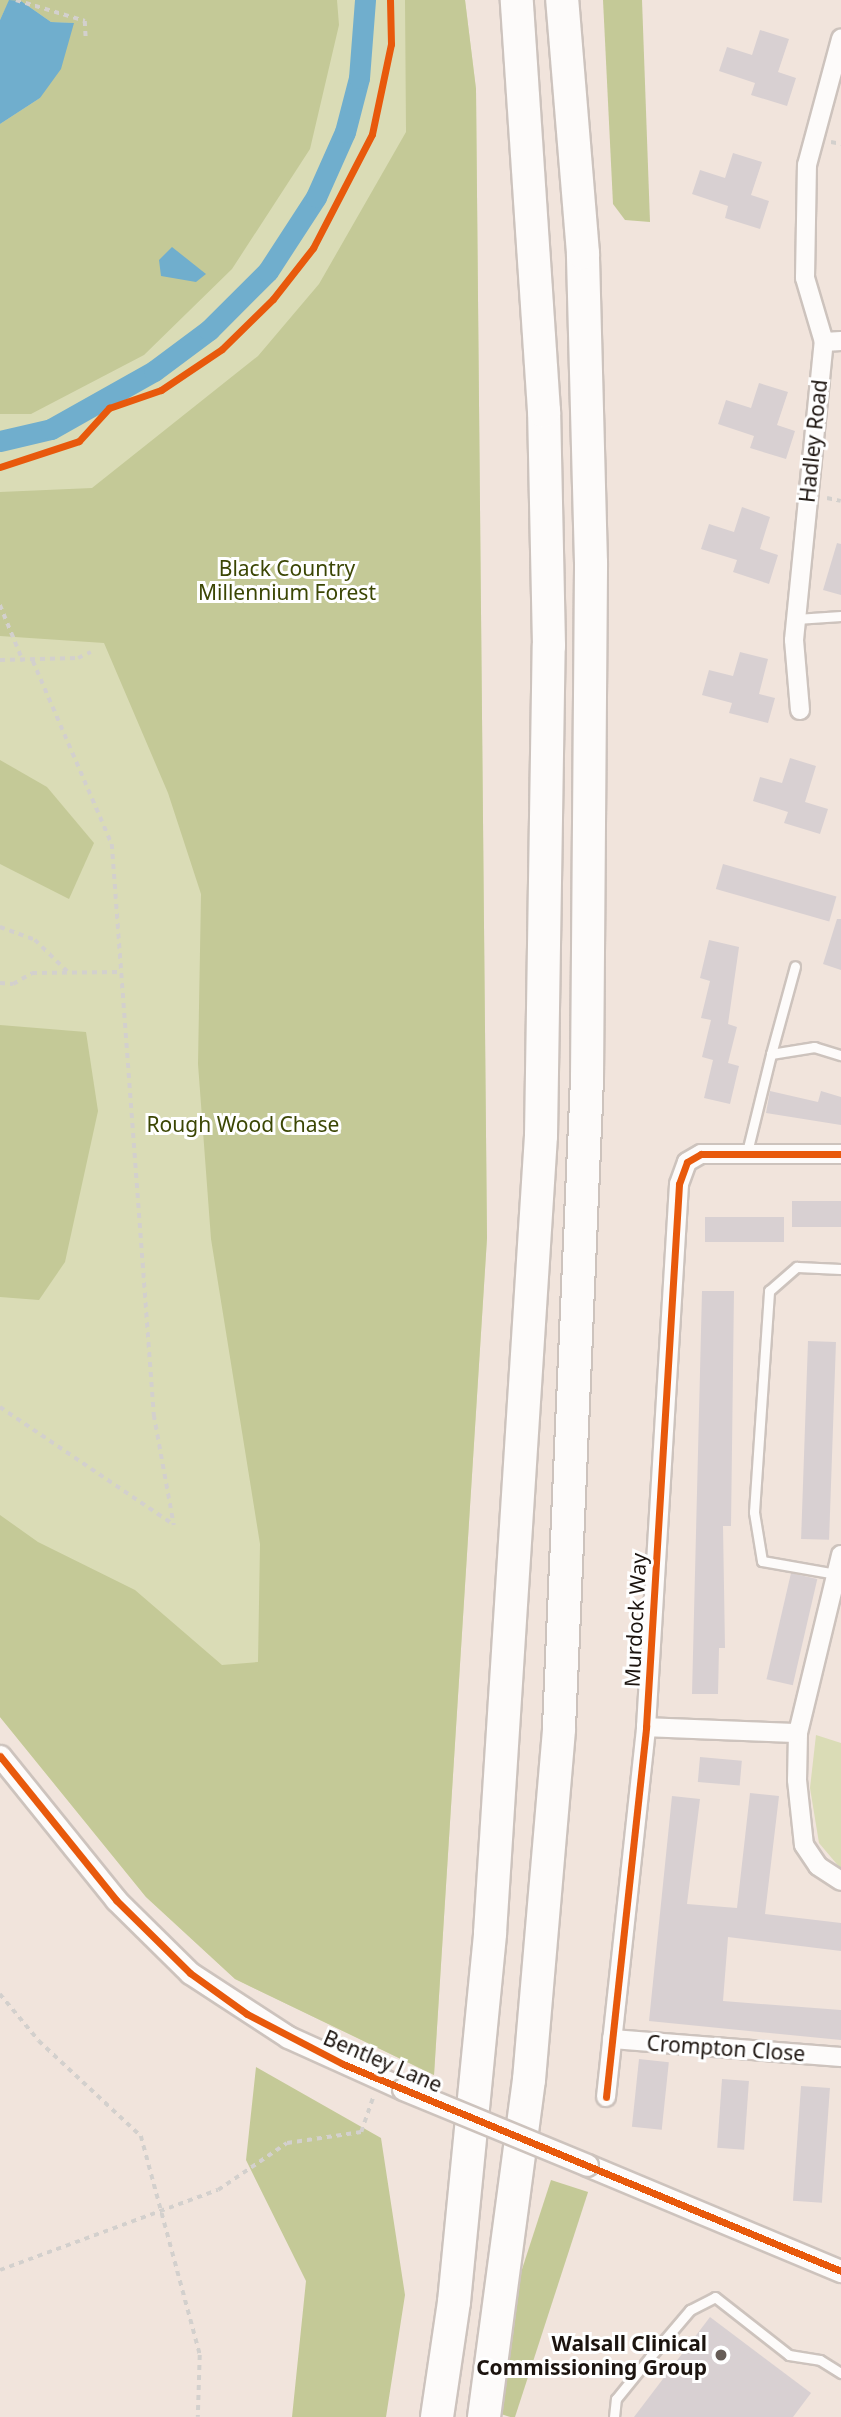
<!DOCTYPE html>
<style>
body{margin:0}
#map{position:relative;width:841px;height:2417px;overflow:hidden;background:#f1e4dc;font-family:"Noto Sans",sans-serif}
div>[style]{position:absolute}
.green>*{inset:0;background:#dadcb6}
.forest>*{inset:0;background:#c4c997;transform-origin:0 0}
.water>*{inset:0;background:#70aecd}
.canal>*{height:21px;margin:-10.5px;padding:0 10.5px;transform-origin:10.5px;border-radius:10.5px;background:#70aecd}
.building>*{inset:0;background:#d8d0d2;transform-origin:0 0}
.path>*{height:3.5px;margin-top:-1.75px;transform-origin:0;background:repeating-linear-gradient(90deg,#d3d0cd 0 5px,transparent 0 10px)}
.roads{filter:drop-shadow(2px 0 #cdc3bd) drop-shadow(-2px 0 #cdc3bd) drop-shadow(0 2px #cdc3bd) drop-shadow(0 -2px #cdc3bd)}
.service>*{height:9px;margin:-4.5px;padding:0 4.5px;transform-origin:4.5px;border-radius:4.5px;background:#fdfbfa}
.minor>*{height:18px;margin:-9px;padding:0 9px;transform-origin:9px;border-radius:9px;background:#fdfbfa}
.tertiary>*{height:21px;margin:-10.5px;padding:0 10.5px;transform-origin:10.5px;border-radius:10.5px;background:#fdfbfa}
.motorway>*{height:32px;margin:-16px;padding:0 16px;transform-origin:16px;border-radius:16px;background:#fdfbfa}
.bridges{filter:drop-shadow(2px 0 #cdc3bd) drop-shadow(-2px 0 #cdc3bd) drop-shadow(0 2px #cdc3bd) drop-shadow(0 -2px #cdc3bd)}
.tertiary-bridge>*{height:21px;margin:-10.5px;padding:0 10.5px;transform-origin:10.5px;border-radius:10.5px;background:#fdfbfa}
.cycleway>*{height:7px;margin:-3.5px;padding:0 3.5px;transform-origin:3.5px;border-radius:3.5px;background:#e8590c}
.dots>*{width:19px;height:19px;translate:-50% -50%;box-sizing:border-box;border:4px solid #fff;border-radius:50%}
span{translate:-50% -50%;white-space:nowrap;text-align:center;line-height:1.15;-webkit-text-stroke:6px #fff;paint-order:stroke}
.street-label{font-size:21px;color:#1c140f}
.park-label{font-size:21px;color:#3b4604}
.poi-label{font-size:21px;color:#1c140f;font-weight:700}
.right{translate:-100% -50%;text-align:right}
</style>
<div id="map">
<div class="green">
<i style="clip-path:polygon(0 0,465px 0,476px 89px,487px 1238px,434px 2075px,235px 1979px,146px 1897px,0 1717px)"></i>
<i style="clip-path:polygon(816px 1735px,841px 1743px,841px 1869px,819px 1843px,810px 1788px)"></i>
</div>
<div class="forest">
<i style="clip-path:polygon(0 0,337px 0,339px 25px,310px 149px,232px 269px,144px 355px,31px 414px,0 414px,0 124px,40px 98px,73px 23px,51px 22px,21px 1px,9px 1px,0 20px)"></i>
<i style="clip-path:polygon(405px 0,465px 0,476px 89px,487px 1238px,434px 2075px,235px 1979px,146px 1897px,0 1717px,0 1515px,38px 1542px,135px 1590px,222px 1665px,258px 1662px,260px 1544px,211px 1239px,198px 1064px,201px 894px,168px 793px,104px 643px,0 636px,0 492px,92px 488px,258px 356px,319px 284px,406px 132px)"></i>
<i style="clip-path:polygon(603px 0,642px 0,650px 222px,625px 220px,613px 204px)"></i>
<i style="clip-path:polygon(0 760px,47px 787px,94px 843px,69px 899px,0 864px)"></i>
<i style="clip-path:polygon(0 1025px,86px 1032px,98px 1111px,65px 1262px,39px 1300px,0 1297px)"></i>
<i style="clip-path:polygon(256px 2067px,381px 2138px,405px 2295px,386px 2417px,292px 2417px,306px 2281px,246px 2160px)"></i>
<i style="left:551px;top:2180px;width:39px;height:238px;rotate:18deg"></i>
</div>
<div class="water">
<i style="clip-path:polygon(9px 0,21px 1px,51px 22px,74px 23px,61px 69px,40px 98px,0 124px,0 20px)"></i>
<i style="clip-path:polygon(172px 247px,206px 274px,196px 282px,161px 276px,159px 260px)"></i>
</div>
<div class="canal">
<i style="left:0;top:441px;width:52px;rotate:-13.2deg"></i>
<i style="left:51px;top:429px;width:118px;rotate:-29.4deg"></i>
<i style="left:154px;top:371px;width:69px;rotate:-36.7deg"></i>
<i style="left:209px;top:330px;width:83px;rotate:-45deg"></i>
<i style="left:268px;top:271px;width:88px;rotate:-57deg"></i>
<i style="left:316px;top:197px;width:71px;rotate:-66deg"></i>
<i style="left:345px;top:132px;width:56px;rotate:-75.5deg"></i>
<i style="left:359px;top:78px;width:78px;rotate:-85.6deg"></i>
</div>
<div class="building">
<i style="clip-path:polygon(760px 30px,789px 39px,778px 72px,796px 78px,787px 106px,751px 95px,755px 83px,719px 71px,727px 47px,752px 55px)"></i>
<i style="clip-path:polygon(733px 153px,762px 162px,751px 195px,769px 201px,760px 229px,725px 218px,728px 206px,692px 194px,700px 170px,725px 178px)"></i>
<i style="clip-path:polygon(759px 383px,788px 392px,777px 425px,795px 431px,786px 459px,750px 448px,754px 436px,718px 424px,726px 400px,751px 408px)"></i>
<i style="clip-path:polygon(742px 507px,770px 517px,760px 549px,778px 555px,769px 584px,733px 572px,737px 560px,701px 549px,709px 524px,734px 532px)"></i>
<i style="clip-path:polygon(837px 543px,841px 544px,841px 595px,823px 590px)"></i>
<i style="clip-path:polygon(740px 652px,768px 659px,759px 694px,775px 698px,768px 723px,729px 713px,732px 703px,702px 695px,709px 670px,733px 676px)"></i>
<i style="clip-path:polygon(790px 758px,816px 766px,805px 802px,828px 809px,820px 834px,784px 823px,788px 812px,753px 801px,760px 777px,782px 783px)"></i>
<i style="left:723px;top:864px;width:118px;height:26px;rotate:16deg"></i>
<i style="clip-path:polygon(837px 919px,841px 919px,841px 970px,823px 964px)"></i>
<i style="clip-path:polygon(709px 940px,739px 947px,728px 1024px,737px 1027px,728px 1063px,739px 1066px,730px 1104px,704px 1098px,713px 1060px,702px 1057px,711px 1020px,701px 1018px,710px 981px,700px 978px)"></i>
<i style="clip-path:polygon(770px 1091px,818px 1102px,821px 1091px,841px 1097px,841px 1125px,766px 1113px)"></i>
<i style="left:841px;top:1201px;width:26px;height:49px;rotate:90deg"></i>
<i style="left:705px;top:1217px;width:79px;height:25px"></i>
<i style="clip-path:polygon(702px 1291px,734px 1291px,731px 1526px,723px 1526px,725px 1648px,719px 1648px,718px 1694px,692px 1694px)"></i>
<i style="left:808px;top:1341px;width:28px;height:198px;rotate:2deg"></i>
<i style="left:791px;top:1573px;width:27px;height:109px;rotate:13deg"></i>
<i style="left:700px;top:1757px;width:42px;height:25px;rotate:5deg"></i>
<i style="clip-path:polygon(750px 1793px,779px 1796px,765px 1914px,841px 1923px,841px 1951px,728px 1937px,723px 2001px,841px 2010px,841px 2040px,649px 2021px,672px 1796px,700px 1799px,687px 1904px,737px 1908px)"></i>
<i style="left:639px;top:2059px;width:30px;height:68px;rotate:6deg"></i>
<i style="left:722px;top:2079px;width:27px;height:69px;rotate:4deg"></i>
<i style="left:801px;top:2086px;width:29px;height:115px;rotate:4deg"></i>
<i style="clip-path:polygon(710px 2317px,811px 2393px,793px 2417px,634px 2417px)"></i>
</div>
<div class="path">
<i style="left:16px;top:0;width:72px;rotate:16.9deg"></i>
<i style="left:85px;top:21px;width:18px;rotate:87deg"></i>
<i style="left:831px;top:142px;width:10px;rotate:11deg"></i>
<i style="left:827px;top:498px;width:14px;rotate:12deg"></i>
<i style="left:0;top:605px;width:61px;rotate:67.7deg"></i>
<i style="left:0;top:660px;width:78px;rotate:-1.5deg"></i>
<i style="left:78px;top:658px;width:14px;rotate:-25deg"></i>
<i style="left:33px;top:661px;width:199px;rotate:66.7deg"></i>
<i style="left:112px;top:844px;width:573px;rotate:85.79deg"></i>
<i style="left:154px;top:1415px;width:112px;rotate:79.7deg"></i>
<i style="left:0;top:927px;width:37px;rotate:20deg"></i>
<i style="left:35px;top:940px;width:46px;rotate:44.1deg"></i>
<i style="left:0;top:983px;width:13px;rotate:4deg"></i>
<i style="left:13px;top:984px;width:22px;rotate:-30deg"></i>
<i style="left:32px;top:973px;width:89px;rotate:-0.6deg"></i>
<i style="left:0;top:1407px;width:210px;rotate:34.1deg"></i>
<i style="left:0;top:1994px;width:61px;rotate:50.3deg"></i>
<i style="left:39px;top:2041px;width:139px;rotate:43deg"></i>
<i style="left:141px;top:2136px;width:227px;rotate:74.9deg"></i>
<i style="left:200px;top:2355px;width:62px;rotate:91.8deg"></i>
<i style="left:0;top:2270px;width:232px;rotate:-20.2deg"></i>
<i style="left:218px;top:2190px;width:83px;rotate:-34.3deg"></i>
<i style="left:287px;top:2143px;width:75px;rotate:-8.5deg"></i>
<i style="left:361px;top:2132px;width:36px;rotate:-71deg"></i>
</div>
<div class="roads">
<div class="service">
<i style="left:796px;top:619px;width:45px;rotate:-3.8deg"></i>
<i style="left:771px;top:1054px;width:91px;rotate:-74.7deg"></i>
<i style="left:747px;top:1152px;width:101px;rotate:-76.2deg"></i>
<i style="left:771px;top:1054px;width:44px;rotate:-9.2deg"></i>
<i style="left:814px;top:1047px;width:28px;rotate:17deg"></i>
<i style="left:836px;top:1574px;width:75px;rotate:-170deg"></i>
<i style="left:762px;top:1561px;width:50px;rotate:-99.3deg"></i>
<i style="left:754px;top:1512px;width:222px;rotate:-86.1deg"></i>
<i style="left:769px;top:1291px;width:37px;rotate:-41deg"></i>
<i style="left:797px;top:1267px;width:44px;rotate:2.6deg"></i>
<i style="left:614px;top:2417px;width:18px;rotate:-84deg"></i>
<i style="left:616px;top:2399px;width:54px;rotate:-51deg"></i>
<i style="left:650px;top:2357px;width:62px;rotate:-49.6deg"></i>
<i style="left:690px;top:2310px;width:28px;rotate:-27deg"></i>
<i style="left:715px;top:2297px;width:94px;rotate:38.1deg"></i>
<i style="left:789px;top:2355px;width:31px;rotate:9deg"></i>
<i style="left:820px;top:2360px;width:25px;rotate:32deg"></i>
</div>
<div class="minor">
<i style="left:824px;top:342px;width:17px;rotate:-3deg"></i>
<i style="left:800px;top:710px;width:70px;rotate:-94.9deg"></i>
<i style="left:794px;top:640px;width:300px;rotate:-84.3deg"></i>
<i style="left:824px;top:342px;width:67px;rotate:-106.5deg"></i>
<i style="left:805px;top:278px;width:113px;rotate:-89deg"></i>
<i style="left:807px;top:165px;width:131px;rotate:-74.9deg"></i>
<i style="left:841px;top:1555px;width:183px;rotate:103.6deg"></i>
<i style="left:798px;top:1733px;width:47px;rotate:91.2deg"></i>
<i style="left:797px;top:1780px;width:65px;rotate:83.9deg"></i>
<i style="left:804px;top:1845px;width:25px;rotate:56deg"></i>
<i style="left:818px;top:1866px;width:27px;rotate:33deg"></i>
<i style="left:646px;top:1727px;width:152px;rotate:2.3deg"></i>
<i style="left:612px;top:2039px;width:230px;rotate:4.5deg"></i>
<i style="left:606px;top:2097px;width:372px;rotate:-83.8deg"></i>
<i style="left:646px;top:1727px;width:544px;rotate:-86.52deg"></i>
<i style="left:679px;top:1184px;width:23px;rotate:-70deg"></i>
<i style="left:687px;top:1162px;width:16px;rotate:-30deg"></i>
<i style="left:701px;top:1154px;width:140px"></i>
</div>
<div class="tertiary">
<i style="left:0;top:1756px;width:185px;rotate:51.1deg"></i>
<i style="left:116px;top:1900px;width:104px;rotate:44.6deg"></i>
<i style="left:190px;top:1973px;width:117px;rotate:33.1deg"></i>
<i style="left:288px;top:2037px;width:126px;rotate:24.3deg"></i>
<i style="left:587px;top:2165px;width:275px;rotate:22.7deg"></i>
</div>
<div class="motorway">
<i style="left:437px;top:2417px;width:116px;rotate:-81.6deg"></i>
<i style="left:454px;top:2302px;width:371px;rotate:-84.4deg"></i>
<i style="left:490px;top:1933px;width:799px;rotate:-86.34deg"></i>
<i style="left:541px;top:1136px;width:490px;rotate:-89.1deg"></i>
<i style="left:549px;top:646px;width:235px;rotate:-91.2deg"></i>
<i style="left:544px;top:411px;width:412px;rotate:-93.8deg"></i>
<i style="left:484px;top:2417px;width:340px;rotate:-82.4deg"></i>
<i style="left:529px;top:2080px;width:353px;rotate:-85.1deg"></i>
<i style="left:559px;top:1728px;width:651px;rotate:-87.53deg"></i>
<i style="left:587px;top:1078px;width:515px;rotate:-89.55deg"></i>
<i style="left:591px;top:563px;width:310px;rotate:-91.5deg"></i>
<i style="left:583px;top:253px;width:254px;rotate:-94.7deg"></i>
</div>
</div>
<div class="bridges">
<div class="tertiary-bridge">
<i style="left:403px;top:2089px;width:199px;rotate:22.4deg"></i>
</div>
</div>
<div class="cycleway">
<i style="left:0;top:467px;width:83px;rotate:-18.2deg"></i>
<i style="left:79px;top:441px;width:45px;rotate:-47.7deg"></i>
<i style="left:109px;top:408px;width:55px;rotate:-19.1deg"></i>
<i style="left:161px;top:390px;width:73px;rotate:-33.9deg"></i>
<i style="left:222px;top:349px;width:71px;rotate:-44.4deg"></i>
<i style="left:273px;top:299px;width:65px;rotate:-51.9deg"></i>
<i style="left:313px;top:248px;width:128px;rotate:-62.6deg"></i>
<i style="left:372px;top:134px;width:92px;rotate:-78.1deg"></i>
<i style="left:391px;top:44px;width:44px;rotate:-91.3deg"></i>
<i style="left:0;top:1756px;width:185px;rotate:51.1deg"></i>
<i style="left:116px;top:1900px;width:104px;rotate:44.6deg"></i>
<i style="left:190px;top:1973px;width:70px;rotate:35.7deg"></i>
<i style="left:247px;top:2014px;width:108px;rotate:27.5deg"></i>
<i style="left:343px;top:2064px;width:539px;rotate:22.57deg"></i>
<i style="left:606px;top:2097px;width:372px;rotate:-83.8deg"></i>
<i style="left:646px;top:1727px;width:544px;rotate:-86.52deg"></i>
<i style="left:679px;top:1184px;width:23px;rotate:-70deg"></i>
<i style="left:687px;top:1162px;width:16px;rotate:-30deg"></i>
<i style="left:701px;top:1154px;width:140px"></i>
</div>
<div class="dots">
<i style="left:721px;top:2355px;background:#675d57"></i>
</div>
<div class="street-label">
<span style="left:813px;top:441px;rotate:-84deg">Hadley Road</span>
<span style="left:635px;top:1620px;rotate:-87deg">Murdock Way</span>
<span style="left:726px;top:2048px;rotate:4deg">Crompton Close</span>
<span style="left:383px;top:2061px;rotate:23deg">Bentley Lane</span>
</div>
<div class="park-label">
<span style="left:287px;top:580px">Black Country<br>Millennium Forest</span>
<span style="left:243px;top:1124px">Rough Wood Chase</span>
</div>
<div class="poi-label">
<span class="right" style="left:707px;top:2355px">Walsall Clinical<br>Commissioning Group</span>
</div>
</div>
